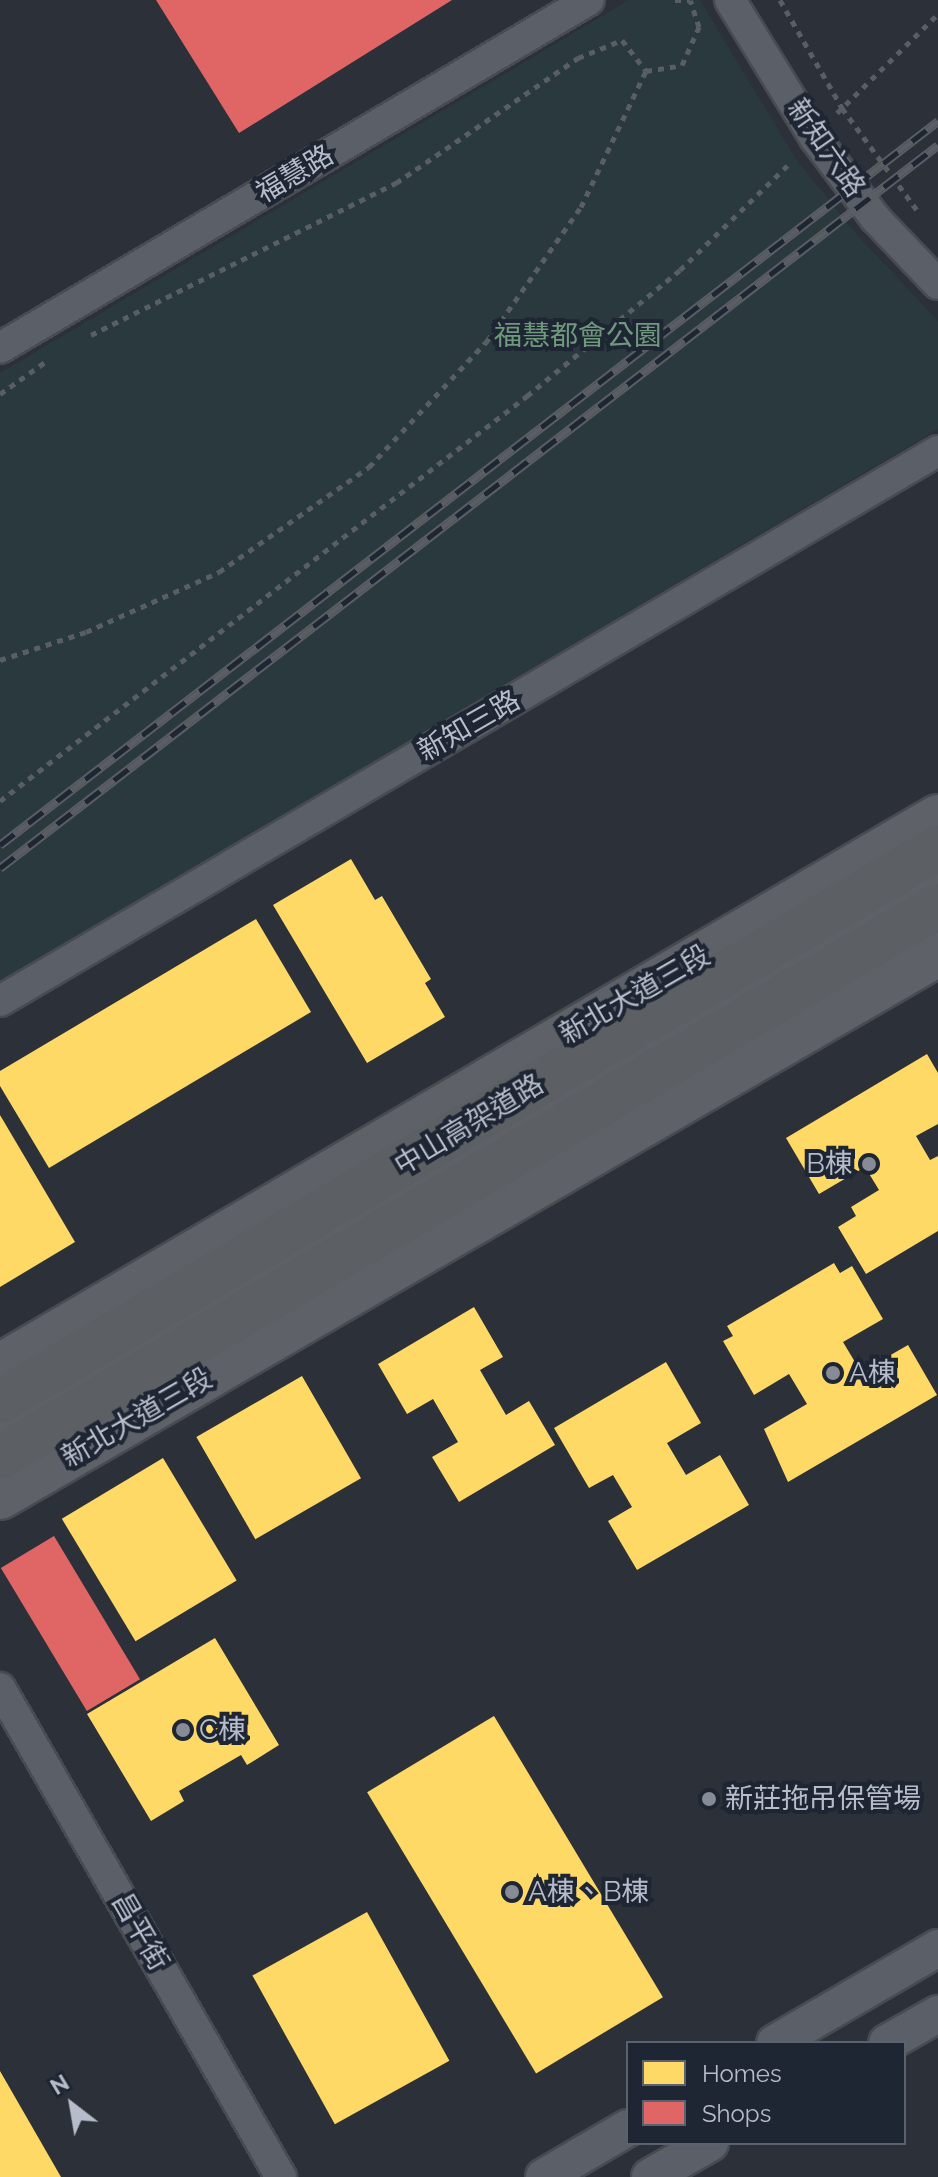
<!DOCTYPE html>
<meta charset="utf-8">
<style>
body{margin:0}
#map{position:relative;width:938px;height:2177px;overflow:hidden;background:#2c3038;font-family:Raleway,"Noto Sans TC",sans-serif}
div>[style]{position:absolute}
.green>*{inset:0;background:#29393e}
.homes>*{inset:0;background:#ffd966;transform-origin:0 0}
.shops>*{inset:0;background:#e06666;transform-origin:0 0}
.path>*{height:5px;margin-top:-2.5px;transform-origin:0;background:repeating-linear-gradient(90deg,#595e63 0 6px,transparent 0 12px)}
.roads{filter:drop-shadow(2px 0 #484b51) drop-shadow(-2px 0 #484b51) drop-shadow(0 2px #484b51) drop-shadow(0 -2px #484b51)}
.minor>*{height:30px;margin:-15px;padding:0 15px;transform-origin:15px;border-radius:15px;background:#5b5f67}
.tertiary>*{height:36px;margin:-18px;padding:0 18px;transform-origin:18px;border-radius:18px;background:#5b5f67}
.primary>*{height:44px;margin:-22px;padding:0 22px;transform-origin:22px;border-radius:22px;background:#5e6168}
.trunk>*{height:44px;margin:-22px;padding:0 22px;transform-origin:22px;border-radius:22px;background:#5c6064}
.rail>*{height:9px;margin-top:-4.5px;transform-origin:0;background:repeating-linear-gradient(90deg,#1f2633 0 18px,#5a5e64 0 36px);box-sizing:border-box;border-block:2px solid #5a5e64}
.dots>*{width:22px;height:22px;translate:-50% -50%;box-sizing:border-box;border:4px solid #1f2633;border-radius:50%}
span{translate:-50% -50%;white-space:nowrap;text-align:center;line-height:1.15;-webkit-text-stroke:8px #1f2633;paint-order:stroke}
.street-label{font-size:28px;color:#b6bcc9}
.park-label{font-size:28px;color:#6f997c}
.poi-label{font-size:28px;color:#b6bcc9}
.right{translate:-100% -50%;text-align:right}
.left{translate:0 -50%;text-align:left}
.legend{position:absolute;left:626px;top:2041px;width:280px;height:104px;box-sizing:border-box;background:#1f2633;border:2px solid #5b626f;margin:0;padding:10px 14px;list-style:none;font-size:24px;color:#b6bcc9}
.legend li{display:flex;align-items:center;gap:16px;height:40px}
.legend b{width:40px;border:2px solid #5b626f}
.north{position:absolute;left:32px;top:2065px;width:80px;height:80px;-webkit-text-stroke:6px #1f2633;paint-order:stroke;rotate:329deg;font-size:22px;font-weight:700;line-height:32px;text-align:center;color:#b6bcc9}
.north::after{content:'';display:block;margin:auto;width:28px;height:36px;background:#b6bcc9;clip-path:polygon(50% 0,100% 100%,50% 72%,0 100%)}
</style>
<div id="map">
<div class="green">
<i style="clip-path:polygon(629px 0,700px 0,795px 158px,857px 235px,938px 321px,938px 429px,0 982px,0 373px)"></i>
</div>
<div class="homes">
<i style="clip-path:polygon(351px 859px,375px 900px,382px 896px,431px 979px,425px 983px,445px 1017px,367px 1063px,273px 905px)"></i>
<i style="clip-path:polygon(256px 919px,311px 1012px,49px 1168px,0 1086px,0 1071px)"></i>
<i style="clip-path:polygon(927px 1054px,938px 1073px,938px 1124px,916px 1136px,930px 1160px,938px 1156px,938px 1231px,866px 1274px,838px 1227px,856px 1216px,851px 1207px,879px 1190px,865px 1167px,819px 1194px,786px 1138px)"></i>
<i style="clip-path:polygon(0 1115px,75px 1242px,0 1287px)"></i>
<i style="clip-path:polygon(834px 1263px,840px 1273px,852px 1266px,883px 1319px,843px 1342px,861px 1372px,908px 1345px,937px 1395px,788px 1482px,764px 1429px,807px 1404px,789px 1374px,754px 1395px,723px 1341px,733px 1336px,727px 1326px)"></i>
<i style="clip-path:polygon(474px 1307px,503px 1357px,480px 1370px,506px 1415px,529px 1401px,555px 1445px,459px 1502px,432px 1457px,458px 1442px,433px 1399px,407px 1414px,378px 1364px)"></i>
<i style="clip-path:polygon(666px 1362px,701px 1423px,667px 1443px,686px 1475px,720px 1455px,749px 1505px,637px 1570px,608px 1521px,632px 1507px,613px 1475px,589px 1488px,554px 1428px)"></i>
<i style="left:302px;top:1376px;width:118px;height:122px;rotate:60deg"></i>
<i style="left:163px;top:1458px;width:143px;height:118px;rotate:59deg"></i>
<i style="clip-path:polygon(215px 1638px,279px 1745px,247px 1765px,241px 1755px,179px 1791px,184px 1801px,151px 1821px,87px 1714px)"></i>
<i style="left:494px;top:1716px;width:328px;height:148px;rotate:59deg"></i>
<i style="left:367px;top:1912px;width:170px;height:131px;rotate:61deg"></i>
<i style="clip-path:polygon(0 2071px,61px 2177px,0 2177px)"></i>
</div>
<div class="shops">
<i style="clip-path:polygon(156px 0,452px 0,239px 133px)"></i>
<i style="left:54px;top:1536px;width:167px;height:62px;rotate:59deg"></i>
</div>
<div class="path">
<i style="left:675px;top:0;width:15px"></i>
<i style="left:780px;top:0;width:125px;rotate:60.1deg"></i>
<i style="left:842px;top:108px;width:130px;rotate:53.7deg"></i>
<i style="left:837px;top:113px;width:141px;rotate:-44.4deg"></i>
<i style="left:91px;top:335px;width:341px;rotate:-26.5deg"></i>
<i style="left:396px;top:183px;width:221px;rotate:-34.5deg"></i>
<i style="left:578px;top:58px;width:48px;rotate:-22.2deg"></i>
<i style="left:622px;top:40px;width:39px;rotate:52deg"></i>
<i style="left:646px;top:71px;width:36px;rotate:-9deg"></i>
<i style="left:682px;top:65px;width:42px;rotate:-65.9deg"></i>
<i style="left:699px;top:27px;width:28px;rotate:-108deg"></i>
<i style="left:0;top:394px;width:55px;rotate:-35.4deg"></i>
<i style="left:0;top:660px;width:90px;rotate:-18deg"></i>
<i style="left:86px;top:632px;width:146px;rotate:-24.3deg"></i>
<i style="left:219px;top:572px;width:183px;rotate:-35deg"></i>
<i style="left:369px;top:467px;width:173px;rotate:-46.9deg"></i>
<i style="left:487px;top:341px;width:164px;rotate:-55deg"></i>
<i style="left:581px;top:207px;width:151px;rotate:-64.5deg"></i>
<i style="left:0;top:801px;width:665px;rotate:-37.54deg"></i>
<i style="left:527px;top:396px;width:198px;rotate:-39.5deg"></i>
<i style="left:680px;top:270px;width:156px;rotate:-44.2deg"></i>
</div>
<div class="roads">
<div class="minor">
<i style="left:730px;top:0;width:162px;rotate:58.4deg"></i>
<i style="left:815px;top:138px;width:100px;rotate:53.1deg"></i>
<i style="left:875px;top:218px;width:91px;rotate:46.3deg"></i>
<i style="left:0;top:348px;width:684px;rotate:-30.58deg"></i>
<i style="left:0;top:1001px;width:1087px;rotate:-30.39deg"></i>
<i style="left:0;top:1688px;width:564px;rotate:60.12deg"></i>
</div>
<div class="tertiary">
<i style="left:775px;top:2043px;width:189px;rotate:-30.2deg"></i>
<i style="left:887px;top:2043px;width:59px;rotate:-29.6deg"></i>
<i style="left:544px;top:2177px;width:97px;rotate:-30.3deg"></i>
<i style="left:650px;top:2177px;width:69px;rotate:-29.5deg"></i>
</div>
<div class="primary">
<i style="left:0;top:1366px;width:1087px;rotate:-30.34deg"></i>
<i style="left:0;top:1428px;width:1086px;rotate:-30.29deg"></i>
<i style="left:0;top:1497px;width:1084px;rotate:-30.07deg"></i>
</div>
<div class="trunk">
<i style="left:0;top:1401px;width:1089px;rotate:-30.52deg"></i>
<i style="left:0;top:1457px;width:1088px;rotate:-30.43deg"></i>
</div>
</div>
<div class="rail">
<i style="left:0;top:845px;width:1185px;rotate:-37.66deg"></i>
<i style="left:0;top:868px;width:1184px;rotate:-37.62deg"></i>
</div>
<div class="dots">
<i style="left:869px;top:1164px;background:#868b96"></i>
<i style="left:833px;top:1373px;background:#868b96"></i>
<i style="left:183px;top:1730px;background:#868b96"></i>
<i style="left:709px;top:1799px;background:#868b96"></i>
<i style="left:512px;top:1892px;background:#868b96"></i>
</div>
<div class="street-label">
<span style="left:826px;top:148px;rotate:55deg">新知六路</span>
<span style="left:295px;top:174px;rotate:-31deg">福慧路</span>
<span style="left:469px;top:726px;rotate:-30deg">新知三路</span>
<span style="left:635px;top:995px;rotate:-30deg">新北大道三段</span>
<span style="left:469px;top:1125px;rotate:-31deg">中山高架道路</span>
<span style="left:137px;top:1418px;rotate:-30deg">新北大道三段</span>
<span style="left:140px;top:1932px;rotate:60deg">昌平街</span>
</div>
<div class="park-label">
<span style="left:578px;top:336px">福慧都會公園</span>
</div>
<div class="poi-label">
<span class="right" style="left:853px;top:1164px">B棟</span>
<span class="left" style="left:849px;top:1373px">A棟</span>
<span class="left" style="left:199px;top:1730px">C棟</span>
<span class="left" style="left:725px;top:1799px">新莊拖吊保管場</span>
<span class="left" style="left:528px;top:1892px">A棟、B棟</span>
</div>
<ul class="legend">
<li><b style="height:22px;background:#ffd966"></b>Homes</li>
<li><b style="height:22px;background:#e06666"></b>Shops</li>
</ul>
<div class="north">N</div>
</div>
